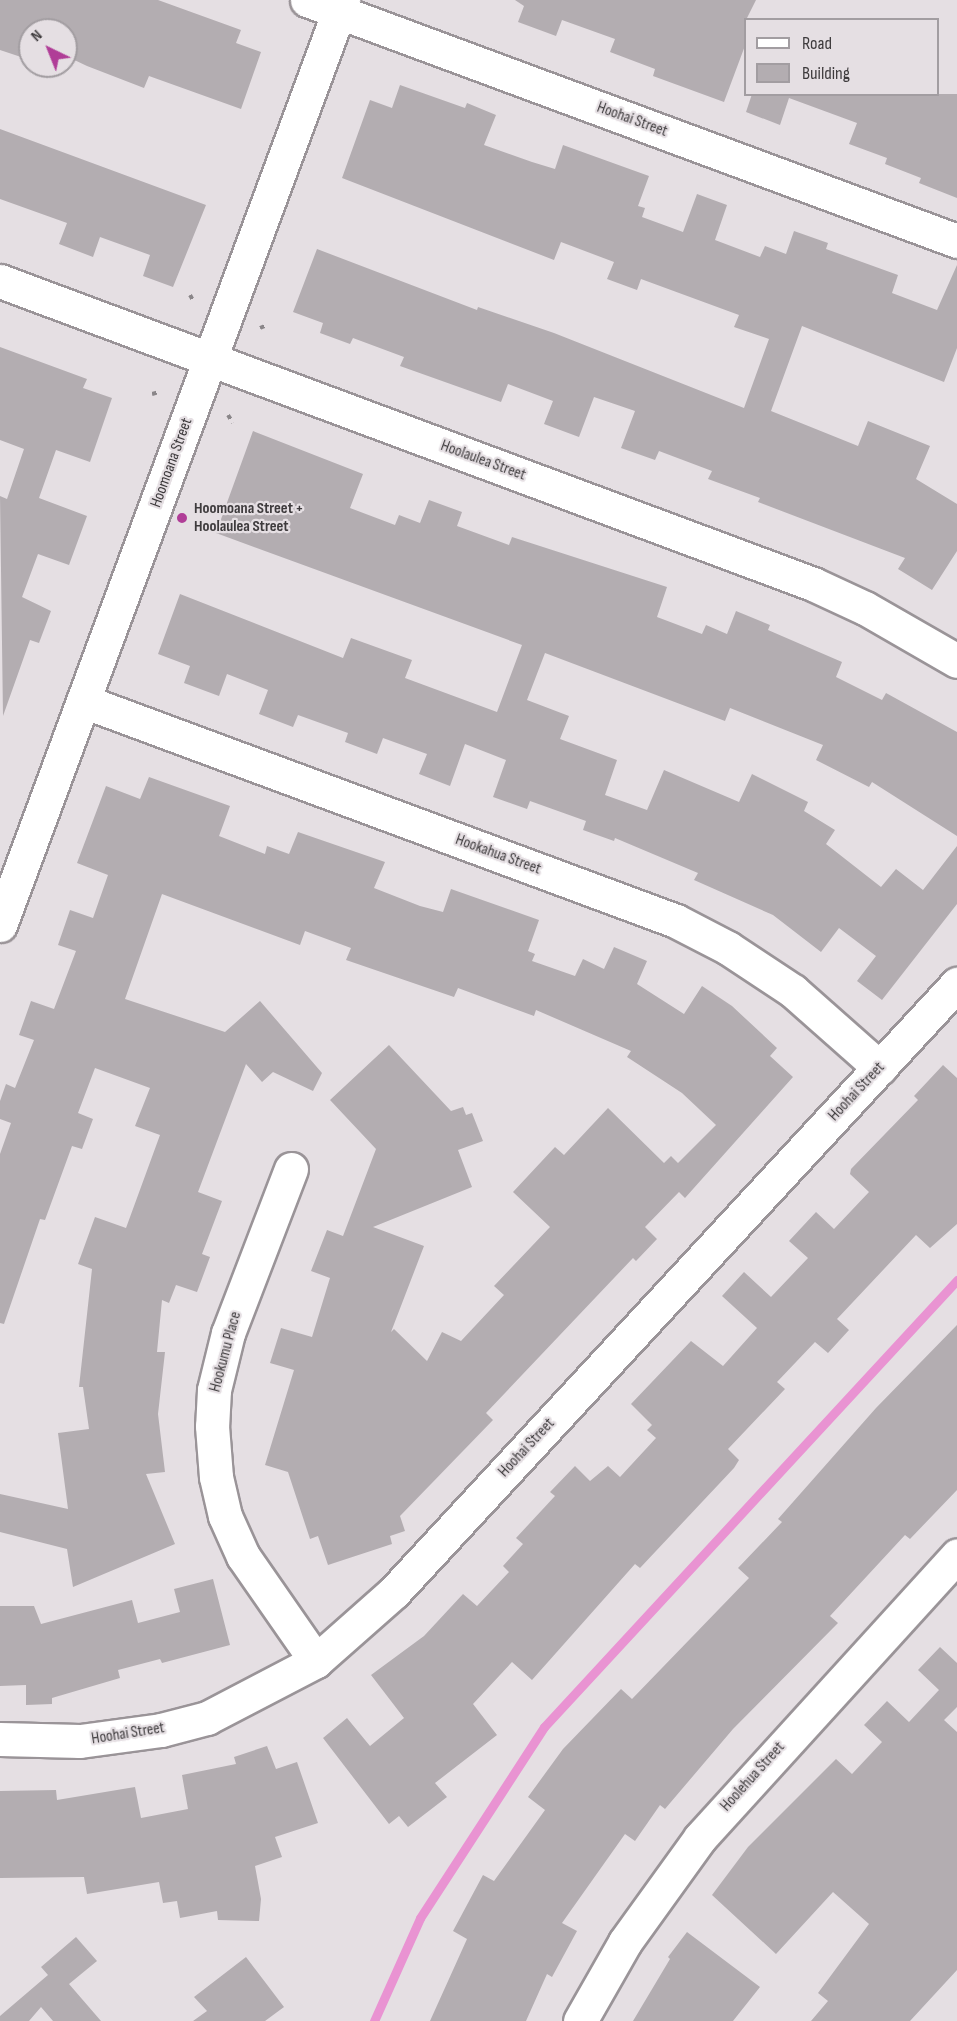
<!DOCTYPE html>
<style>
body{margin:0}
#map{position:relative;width:957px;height:2021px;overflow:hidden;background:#e5dfe3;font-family:"Sofia Sans Condensed",sans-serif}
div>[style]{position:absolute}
.stream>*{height:9px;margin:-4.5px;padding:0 4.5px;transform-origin:4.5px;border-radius:4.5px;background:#e993d2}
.building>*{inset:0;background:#b3adb1}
.path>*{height:4px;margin-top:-2px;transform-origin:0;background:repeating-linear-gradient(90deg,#8a8689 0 4.5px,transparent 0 9px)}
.roads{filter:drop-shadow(2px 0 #9a9498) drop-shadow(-2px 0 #9a9498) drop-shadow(0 2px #9a9498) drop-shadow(0 -2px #9a9498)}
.minor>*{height:33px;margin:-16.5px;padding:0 16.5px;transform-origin:16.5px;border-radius:16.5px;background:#fff}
.dots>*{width:16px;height:16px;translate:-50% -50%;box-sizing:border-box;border:3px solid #e5dfe3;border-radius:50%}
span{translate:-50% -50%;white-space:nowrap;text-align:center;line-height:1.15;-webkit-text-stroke:4.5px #e5dfe3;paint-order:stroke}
.street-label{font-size:16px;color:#3e3b3d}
.poi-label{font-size:16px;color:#3e3b3d;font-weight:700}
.left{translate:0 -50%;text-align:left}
.legend{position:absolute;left:744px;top:18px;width:195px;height:78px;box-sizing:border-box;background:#e5dfe3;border:2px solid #a29da1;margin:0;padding:8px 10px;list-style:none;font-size:18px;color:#3e3b3d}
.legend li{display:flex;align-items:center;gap:12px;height:30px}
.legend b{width:30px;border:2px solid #a29da1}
.north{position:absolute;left:18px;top:18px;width:60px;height:60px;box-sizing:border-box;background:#e5dfe3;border:2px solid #a29da1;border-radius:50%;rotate:317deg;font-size:16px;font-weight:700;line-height:24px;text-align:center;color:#3e3b3d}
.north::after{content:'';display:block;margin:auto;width:21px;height:27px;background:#b03d97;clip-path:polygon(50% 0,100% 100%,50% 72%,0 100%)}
</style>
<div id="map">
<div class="stream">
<i style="left:374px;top:2021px;width:113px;rotate:-65.9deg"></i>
<i style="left:420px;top:1918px;width:228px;rotate:-57deg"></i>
<i style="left:544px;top:1727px;width:609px;rotate:-47.26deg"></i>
</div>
<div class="building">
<i style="clip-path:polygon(0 0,158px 0,241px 30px,236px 43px,261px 52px,241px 109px,149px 76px,144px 88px,87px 66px,66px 56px,66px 30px,30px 30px,30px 60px,0 50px)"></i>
<i style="clip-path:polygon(515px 0,756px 0,746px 20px,746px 43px,724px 102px,653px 76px,655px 69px,610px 52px,615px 39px,562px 20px,556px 36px,518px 22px,524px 6px)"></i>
<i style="clip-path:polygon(400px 85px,465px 108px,467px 103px,496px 115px,484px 145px,532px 162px,555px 169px,563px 145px,649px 176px,638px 206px,645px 208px,642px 217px,683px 232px,697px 194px,727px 205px,715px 240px,760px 257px,765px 246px,786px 254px,794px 231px,828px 243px,826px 249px,898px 275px,892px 293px,937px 310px,957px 265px,957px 348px,944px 382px,802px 326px,771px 411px,858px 446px,868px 421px,930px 446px,916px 479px,957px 504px,957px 551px,932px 590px,898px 569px,905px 558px,758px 502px,760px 498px,708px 479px,712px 471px,659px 451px,655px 460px,621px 448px,635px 411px,594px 397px,579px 437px,544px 424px,553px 401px,508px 384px,501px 402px,400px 366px,404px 357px,353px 338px,350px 344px,320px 333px,323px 323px,293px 312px,317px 249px,477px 310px,478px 307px,554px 333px,744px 408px,769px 339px,734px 327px,739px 315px,641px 279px,637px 290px,607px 279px,614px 262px,561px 242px,554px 260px,342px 178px,370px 100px,392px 108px)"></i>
<i style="clip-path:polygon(752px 94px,957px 94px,957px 198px,919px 183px,921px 178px,885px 164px,887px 158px,849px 144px,857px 123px,789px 98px,780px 125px,746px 112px)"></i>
<i style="clip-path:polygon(0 129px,206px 205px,173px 287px,143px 276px,150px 255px,100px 237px,93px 257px,59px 244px,67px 223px,0 199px)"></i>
<i style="clip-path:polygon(0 347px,87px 379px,83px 388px,112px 398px,90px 462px,56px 450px,39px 498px,87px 516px,69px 565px,38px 554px,22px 597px,51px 611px,39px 643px,30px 640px,3px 716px,0 496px,7px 499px,24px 449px,0 440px)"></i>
<i style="clip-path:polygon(253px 431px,363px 474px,350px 508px,395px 525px,399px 515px,420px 523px,429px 500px,462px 512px,457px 526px,509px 545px,512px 537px,667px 587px,657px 617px,702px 634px,706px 625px,727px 634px,736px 611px,770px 625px,768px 630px,842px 662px,836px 677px,882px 700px,886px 693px,957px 732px,957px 836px,872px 782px,869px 787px,816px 760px,823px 745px,730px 708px,725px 721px,545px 653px,527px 700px,569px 716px,560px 739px,617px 760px,605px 795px,647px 810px,664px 770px,739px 802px,752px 774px,808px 802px,804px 811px,835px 830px,826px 844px,881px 887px,896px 869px,923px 890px,957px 846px,957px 904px,882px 1000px,857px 981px,876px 956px,839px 928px,821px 952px,773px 915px,694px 880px,698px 873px,615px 838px,614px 841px,583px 830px,586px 821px,530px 801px,527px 809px,493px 797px,506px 760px,465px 744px,450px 786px,419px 774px,427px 754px,383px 738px,377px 754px,345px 742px,348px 733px,298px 715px,293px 727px,259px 714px,268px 690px,227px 674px,219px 696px,184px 683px,190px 666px,158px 654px,180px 594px,343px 658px,351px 638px,412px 660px,405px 678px,497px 712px,522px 645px,216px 533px)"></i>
<i style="clip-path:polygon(149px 777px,230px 806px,219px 836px,265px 854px,267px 846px,289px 854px,298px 832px,385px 862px,374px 888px,420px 906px,443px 912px,451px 889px,539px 920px,528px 951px,535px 954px,532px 961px,575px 976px,583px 959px,604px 969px,614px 947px,647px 961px,637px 984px,684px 1014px,702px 986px,732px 1006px,777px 1048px,770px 1056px,793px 1077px,685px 1198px,679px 1192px,645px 1227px,657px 1239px,636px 1261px,633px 1258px,486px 1413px,493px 1420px,400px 1516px,405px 1531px,390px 1536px,392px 1544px,328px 1565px,318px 1536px,310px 1539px,288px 1472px,265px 1465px,294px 1370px,270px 1363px,281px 1328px,312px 1337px,330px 1278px,311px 1271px,327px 1230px,343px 1236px,376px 1149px,330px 1100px,389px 1045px,451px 1111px,463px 1107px,466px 1115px,472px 1113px,483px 1141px,458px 1150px,472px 1187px,373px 1227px,424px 1246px,391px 1332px,394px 1329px,427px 1361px,442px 1332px,461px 1341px,504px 1295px,494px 1286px,550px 1227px,513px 1192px,555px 1147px,564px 1155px,608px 1108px,664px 1163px,671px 1156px,678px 1163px,716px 1125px,682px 1093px,627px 1057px,631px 1051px,536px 1010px,534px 1016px,458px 988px,454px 997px,346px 960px,351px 948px,305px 931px,300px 945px,162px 894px,125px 999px,225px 1032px,260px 1001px,322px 1073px,313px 1091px,273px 1072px,262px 1082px,246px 1064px,198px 1192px,222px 1201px,202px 1254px,210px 1257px,197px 1292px,176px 1285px,169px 1303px,162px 1300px,157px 1352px,165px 1352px,158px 1414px,165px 1472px,146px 1474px,175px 1544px,73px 1587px,67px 1549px,0 1532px,0 1494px,68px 1509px,58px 1433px,89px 1429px,83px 1387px,79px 1387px,92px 1269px,78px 1264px,95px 1217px,126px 1228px,160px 1135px,135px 1126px,150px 1088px,95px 1068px,78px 1113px,93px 1119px,82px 1149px,72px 1146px,45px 1220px,40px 1219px,4px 1324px,0 1323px,0 1154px,11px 1123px,0 1119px,0 1101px,6px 1084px,15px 1088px,34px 1040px,19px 1035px,31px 1001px,54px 1009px,76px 951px,58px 945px,70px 910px,93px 918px,108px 875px,77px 863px,106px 786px,140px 799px)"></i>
<i style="clip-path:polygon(943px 1065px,957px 1078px,957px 1224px,930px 1248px,916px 1235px,837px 1319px,849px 1330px,828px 1353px,815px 1342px,777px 1382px,785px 1389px,728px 1449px,739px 1460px,734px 1468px,640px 1568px,635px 1564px,532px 1680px,512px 1662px,473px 1704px,497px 1735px,435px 1783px,447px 1797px,408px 1827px,399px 1816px,389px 1824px,323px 1738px,347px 1718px,370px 1746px,404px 1718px,371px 1675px,424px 1636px,463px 1594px,477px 1606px,509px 1572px,503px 1566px,523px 1544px,516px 1538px,555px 1496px,550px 1492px,575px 1466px,590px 1481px,608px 1466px,620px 1477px,656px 1438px,647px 1430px,652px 1425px,631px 1404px,691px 1341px,723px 1366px,757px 1328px,722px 1296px,744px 1272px,771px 1297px,808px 1258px,789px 1241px,816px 1212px,834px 1229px,869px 1192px,850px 1174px,851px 1169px,918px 1100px,914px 1096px)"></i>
<i style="clip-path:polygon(957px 1325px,957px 1490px,910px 1539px,905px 1535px,830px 1616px,838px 1623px,733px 1729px,665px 1809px,660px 1805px,635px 1841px,625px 1834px,562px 1923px,577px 1931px,552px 1977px,547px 1974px,526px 2021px,430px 2021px,467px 1939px,453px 1931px,483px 1875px,494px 1881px,545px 1810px,528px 1797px,563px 1749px,621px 1689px,632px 1699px,749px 1578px,738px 1568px,782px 1522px,778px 1519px,876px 1408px)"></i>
<i style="clip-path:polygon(213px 1579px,230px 1645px,162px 1663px,160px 1659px,118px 1670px,120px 1678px,52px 1698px,52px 1704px,26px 1705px,26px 1685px,0 1686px,0 1606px,34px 1606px,41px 1624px,132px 1600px,138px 1623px,180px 1612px,174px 1589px)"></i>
<i style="clip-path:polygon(940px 1647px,957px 1663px,957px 1707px,944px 1720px,957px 1732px,957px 1970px,910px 2021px,811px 2021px,828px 2001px,818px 1993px,869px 1924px,833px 1892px,776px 1954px,712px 1895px,748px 1847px,836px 1759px,852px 1774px,882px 1742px,864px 1725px,887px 1701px,909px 1722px,939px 1690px,918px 1670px)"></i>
<i style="clip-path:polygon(267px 1746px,276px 1769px,297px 1762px,318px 1823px,275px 1837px,282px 1857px,255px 1866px,261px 1899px,259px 1921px,218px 1920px,217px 1911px,180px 1918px,177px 1901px,163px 1903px,159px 1882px,87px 1894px,84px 1877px,0 1878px,0 1791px,56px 1790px,57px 1800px,135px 1787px,141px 1818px,188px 1809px,182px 1775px,236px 1764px,234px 1757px)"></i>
<i style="clip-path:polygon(687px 1932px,760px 1987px,733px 2021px,633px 2021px,670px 1959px,668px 1957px)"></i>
<i style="clip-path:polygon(76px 1937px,97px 1961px,69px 1984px,101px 2021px,53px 2021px,41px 2007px,29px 2021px,0 2021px,0 2016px,48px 1975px,41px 1967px)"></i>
<i style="clip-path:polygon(246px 1957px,284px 2007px,265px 2021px,193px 2021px,207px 2011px,194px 1997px)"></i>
</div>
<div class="path">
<i style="left:190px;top:295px;width:8px;rotate:60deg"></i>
<i style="left:260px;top:328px;width:8px;rotate:-23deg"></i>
<i style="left:152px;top:394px;width:7px;rotate:-16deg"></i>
<i style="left:228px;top:415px;width:9px;rotate:58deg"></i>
</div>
<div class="roads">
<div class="minor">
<i style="left:307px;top:0;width:693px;rotate:20.34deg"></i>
<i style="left:0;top:281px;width:868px;rotate:20.44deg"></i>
<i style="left:813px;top:584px;width:57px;rotate:24.8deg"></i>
<i style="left:865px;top:608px;width:106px;rotate:29.9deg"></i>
<i style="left:83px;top:701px;width:632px;rotate:20.35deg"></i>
<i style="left:676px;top:921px;width:59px;rotate:27.4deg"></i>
<i style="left:728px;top:948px;width:78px;rotate:33.5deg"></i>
<i style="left:793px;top:991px;width:116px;rotate:41.5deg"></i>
<i style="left:0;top:925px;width:987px;rotate:-69.65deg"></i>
<i style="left:291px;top:1169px;width:176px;rotate:111deg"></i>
<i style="left:228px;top:1333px;width:59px;rotate:103.8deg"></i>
<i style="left:214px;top:1390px;width:36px;rotate:93deg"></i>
<i style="left:212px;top:1426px;width:51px;rotate:85.5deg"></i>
<i style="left:216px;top:1477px;width:40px;rotate:77deg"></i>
<i style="left:225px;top:1516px;width:44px;rotate:65.8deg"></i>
<i style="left:243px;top:1556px;width:128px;rotate:55.2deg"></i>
<i style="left:0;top:1739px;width:80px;rotate:1.4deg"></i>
<i style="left:80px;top:1741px;width:82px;rotate:-7.7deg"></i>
<i style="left:161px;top:1730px;width:48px;rotate:-14.6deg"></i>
<i style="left:207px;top:1718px;width:123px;rotate:-27.6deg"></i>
<i style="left:316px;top:1661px;width:104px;rotate:-41.5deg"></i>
<i style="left:394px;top:1592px;width:829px;rotate:-47.2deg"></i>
<i style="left:580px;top:2021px;width:91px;rotate:-60.3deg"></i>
<i style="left:625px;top:1942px;width:128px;rotate:-54.2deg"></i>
<i style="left:700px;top:1838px;width:382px;rotate:-47.7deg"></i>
</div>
</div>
<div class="dots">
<i style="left:182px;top:518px;background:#b03d97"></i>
</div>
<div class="street-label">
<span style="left:632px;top:120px;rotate:20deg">Hoohai Street</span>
<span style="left:483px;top:461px;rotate:20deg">Hoolaulea Street</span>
<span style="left:172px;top:463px;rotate:-70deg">Hoomoana Street</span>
<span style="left:498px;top:855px;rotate:20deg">Hookahua Street</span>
<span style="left:857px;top:1092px;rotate:-47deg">Hoohai Street</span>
<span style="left:226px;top:1352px;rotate:-75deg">Hookumu Place</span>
<span style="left:527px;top:1448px;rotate:-47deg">Hoohai Street</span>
<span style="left:128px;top:1734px;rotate:-9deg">Hoohai Street</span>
<span style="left:753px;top:1777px;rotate:-48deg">Hoolehua Street</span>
</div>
<div class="poi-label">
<span class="left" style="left:194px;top:518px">Hoomoana Street +<br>Hoolaulea Street</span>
</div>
<ul class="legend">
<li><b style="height:8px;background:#fff"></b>Road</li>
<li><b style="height:16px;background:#b3adb1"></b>Building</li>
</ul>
<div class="north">N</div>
</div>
